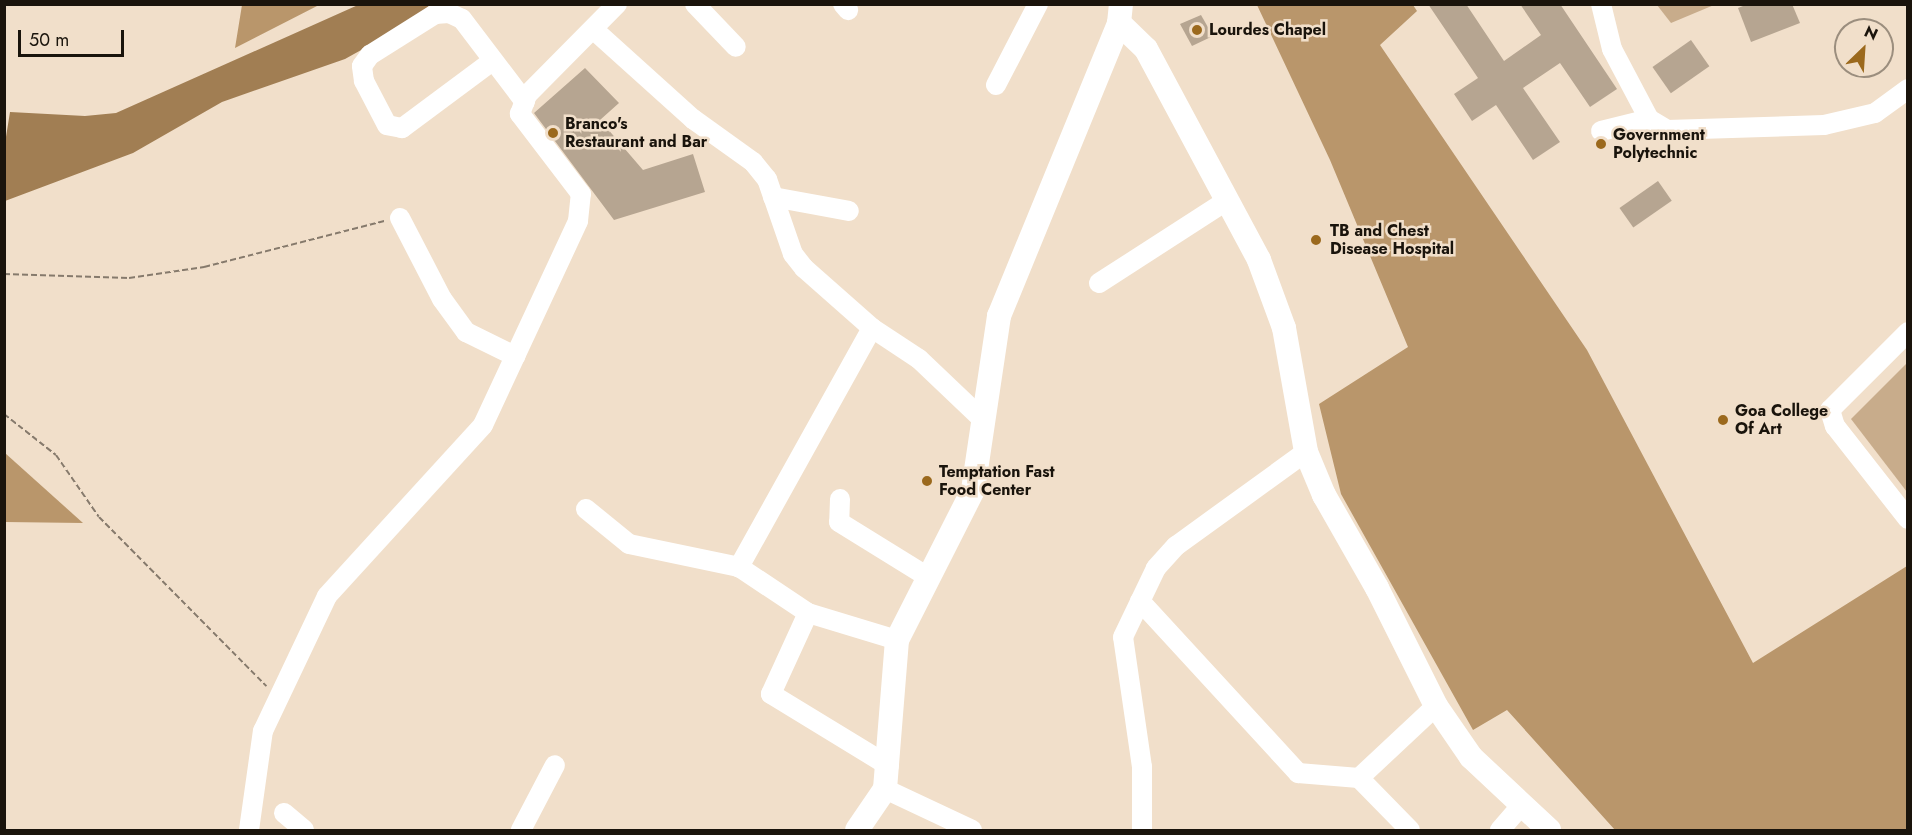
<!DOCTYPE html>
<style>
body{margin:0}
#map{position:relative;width:1912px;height:835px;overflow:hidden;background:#f1dfca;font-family:Jost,sans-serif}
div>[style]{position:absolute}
.green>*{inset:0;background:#c8ac8b}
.forest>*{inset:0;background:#b9966b}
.water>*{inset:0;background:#a17e53}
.building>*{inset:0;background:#b6a591;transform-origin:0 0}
.path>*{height:2px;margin-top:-1px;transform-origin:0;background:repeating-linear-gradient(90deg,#867a6c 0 6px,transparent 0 9px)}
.minor>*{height:20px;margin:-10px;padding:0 10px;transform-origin:10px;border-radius:10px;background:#fff}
.major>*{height:24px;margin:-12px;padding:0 12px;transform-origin:12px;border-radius:12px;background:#fff}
.dots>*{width:16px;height:16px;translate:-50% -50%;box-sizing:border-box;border:3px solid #f1dfca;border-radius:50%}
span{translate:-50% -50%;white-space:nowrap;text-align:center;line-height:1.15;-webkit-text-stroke:5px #f1dfca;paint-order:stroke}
.poi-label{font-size:16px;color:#1a140c;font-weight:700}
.left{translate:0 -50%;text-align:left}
.frame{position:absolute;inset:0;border:6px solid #1a140c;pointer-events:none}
.north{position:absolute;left:1834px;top:18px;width:60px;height:60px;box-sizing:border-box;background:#f1dfca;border:2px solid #9b8e7e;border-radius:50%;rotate:25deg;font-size:16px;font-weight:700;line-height:24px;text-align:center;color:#1a140c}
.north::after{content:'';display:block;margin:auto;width:21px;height:27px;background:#9b691d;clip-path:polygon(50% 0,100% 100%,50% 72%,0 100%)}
.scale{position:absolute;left:18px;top:30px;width:106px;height:27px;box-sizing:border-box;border:3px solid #1a140c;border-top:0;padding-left:8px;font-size:18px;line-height:21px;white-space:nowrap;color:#1a140c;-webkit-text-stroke:4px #f1dfca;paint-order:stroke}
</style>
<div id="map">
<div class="green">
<i style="clip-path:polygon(1657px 5px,1714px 5px,1671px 23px)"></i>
<i style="clip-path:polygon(1907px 363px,1907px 492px,1851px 419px)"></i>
</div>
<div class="forest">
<i style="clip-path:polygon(242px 5px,242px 4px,319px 5px,235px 48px)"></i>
<i style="clip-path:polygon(1257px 5px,1413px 5px,1417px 11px,1380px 45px,1587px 350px,1753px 663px,1907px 566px,1907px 830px,1615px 830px,1507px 710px,1473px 730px,1341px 494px,1319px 404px,1408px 347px,1330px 160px)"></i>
<i style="clip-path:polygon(4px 453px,5px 453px,83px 523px,5px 522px)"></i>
</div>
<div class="water">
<i style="clip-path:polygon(358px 5px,442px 5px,345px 59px,222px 102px,133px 153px,5px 201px,5px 143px,10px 112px,85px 116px,116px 113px)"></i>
</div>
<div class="building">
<i style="clip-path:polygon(1428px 4px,1466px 4px,1504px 61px,1541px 35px,1520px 4px,1560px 4px,1617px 89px,1590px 107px,1560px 63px,1523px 88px,1560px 142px,1533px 160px,1496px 105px,1472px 121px,1454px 94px,1478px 78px)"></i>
<i style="clip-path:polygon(1748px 4px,1792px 4px,1800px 23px,1751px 42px,1738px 8px)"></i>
<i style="clip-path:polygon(1201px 15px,1213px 36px,1192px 46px,1180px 24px)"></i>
<i style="left:1691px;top:40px;width:32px;height:47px;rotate:55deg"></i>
<i style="clip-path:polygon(585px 68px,619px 103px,600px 120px,643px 170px,693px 154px,705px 192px,614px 220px,534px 113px)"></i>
<i style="left:1658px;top:181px;width:24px;height:47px;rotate:55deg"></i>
</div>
<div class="path">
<i style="left:4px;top:274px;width:125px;rotate:1.8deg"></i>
<i style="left:129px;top:278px;width:76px;rotate:-8.3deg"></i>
<i style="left:204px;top:267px;width:187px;rotate:-14.3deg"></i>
<i style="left:4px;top:414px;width:66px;rotate:38.3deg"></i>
<i style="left:56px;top:455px;width:75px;rotate:55.3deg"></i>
<i style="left:99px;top:517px;width:238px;rotate:45.3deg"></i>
</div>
<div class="minor">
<i style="left:695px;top:4px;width:59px;rotate:46.4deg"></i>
<i style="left:843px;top:4px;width:8px;rotate:50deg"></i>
<i style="left:1601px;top:4px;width:46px;rotate:76.3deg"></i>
<i style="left:1612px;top:49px;width:79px;rotate:62.1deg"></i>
<i style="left:1649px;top:119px;width:21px;rotate:31deg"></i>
<i style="left:1667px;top:130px;width:157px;rotate:-1.8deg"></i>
<i style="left:1824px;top:125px;width:52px;rotate:-13.2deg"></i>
<i style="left:1875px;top:113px;width:41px;rotate:-36deg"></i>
<i style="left:593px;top:29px;width:135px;rotate:42deg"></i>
<i style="left:693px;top:119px;width:74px;rotate:35.6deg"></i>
<i style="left:753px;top:162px;width:22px;rotate:51deg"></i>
<i style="left:767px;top:179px;width:79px;rotate:70.9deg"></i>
<i style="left:793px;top:254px;width:18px;rotate:52deg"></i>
<i style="left:804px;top:268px;width:91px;rotate:41.4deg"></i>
<i style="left:872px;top:328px;width:56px;rotate:33.4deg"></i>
<i style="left:919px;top:359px;width:90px;rotate:43.6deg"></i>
<i style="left:491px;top:62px;width:111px;rotate:143.4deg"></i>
<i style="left:402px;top:128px;width:15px;rotate:-169deg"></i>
<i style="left:387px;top:125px;width:50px;rotate:-117.6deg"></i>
<i style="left:364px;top:81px;width:15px;rotate:-98deg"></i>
<i style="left:362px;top:66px;width:14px;rotate:-54deg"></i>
<i style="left:370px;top:55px;width:77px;rotate:-32.2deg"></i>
<i style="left:435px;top:14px;width:14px;rotate:-4deg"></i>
<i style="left:449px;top:13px;width:14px;rotate:25deg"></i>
<i style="left:462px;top:19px;width:104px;rotate:52.8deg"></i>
<i style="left:996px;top:85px;width:91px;rotate:-62.6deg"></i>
<i style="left:1601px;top:131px;width:49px;rotate:-14deg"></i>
<i style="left:773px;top:197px;width:77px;rotate:10.4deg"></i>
<i style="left:400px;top:218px;width:91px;rotate:62.6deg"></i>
<i style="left:442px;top:299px;width:41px;rotate:54deg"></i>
<i style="left:466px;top:332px;width:55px;rotate:26.1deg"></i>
<i style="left:1099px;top:283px;width:151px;rotate:-32.8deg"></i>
<i style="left:872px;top:328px;width:274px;rotate:119.1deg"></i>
<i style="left:739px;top:567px;width:83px;rotate:33.7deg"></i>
<i style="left:808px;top:613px;width:93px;rotate:16.9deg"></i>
<i style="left:1908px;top:332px;width:110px;rotate:135deg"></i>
<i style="left:1830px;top:410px;width:17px;rotate:73deg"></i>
<i style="left:1835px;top:426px;width:118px;rotate:51.9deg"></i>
<i style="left:840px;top:499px;width:23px;rotate:92deg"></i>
<i style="left:839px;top:522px;width:105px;rotate:31.7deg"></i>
<i style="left:586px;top:509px;width:55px;rotate:39.1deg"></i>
<i style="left:629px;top:544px;width:112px;rotate:11.8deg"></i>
<i style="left:1140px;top:601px;width:234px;rotate:47.4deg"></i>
<i style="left:1298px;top:773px;width:61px;rotate:4.7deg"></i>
<i style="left:1359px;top:778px;width:105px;rotate:-43.1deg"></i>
<i style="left:808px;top:613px;width:89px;rotate:114.6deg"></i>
<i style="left:771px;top:694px;width:138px;rotate:31.4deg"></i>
<i style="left:1359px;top:778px;width:73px;rotate:45.6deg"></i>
<i style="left:885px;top:789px;width:96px;rotate:25.2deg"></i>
<i style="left:284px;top:813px;width:26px;rotate:40deg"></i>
<i style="left:249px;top:830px;width:100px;rotate:-82deg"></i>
<i style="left:263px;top:731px;width:149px;rotate:-64.6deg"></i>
<i style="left:327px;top:596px;width:231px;rotate:-47.6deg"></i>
<i style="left:483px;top:425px;width:225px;rotate:-65deg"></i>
<i style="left:578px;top:221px;width:27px;rotate:-84deg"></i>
<i style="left:581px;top:194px;width:101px;rotate:-127.3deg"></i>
<i style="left:520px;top:114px;width:20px;rotate:-70deg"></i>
<i style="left:527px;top:95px;width:128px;rotate:-45.3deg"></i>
<i style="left:521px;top:830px;width:73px;rotate:-62.4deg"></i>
<i style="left:1142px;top:830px;width:63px;rotate:-90deg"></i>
<i style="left:1142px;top:767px;width:131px;rotate:-98.3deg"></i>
<i style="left:1123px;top:637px;width:76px;rotate:-64.4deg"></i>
<i style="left:1156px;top:568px;width:30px;rotate:-48deg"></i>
<i style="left:1176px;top:546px;width:160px;rotate:-35.9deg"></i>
<i style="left:1500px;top:830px;width:30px;rotate:-49deg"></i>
</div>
<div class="major">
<i style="left:1121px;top:4px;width:19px;rotate:96deg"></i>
<i style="left:1119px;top:23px;width:37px;rotate:44deg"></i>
<i style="left:1146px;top:49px;width:239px;rotate:61.8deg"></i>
<i style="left:1259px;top:260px;width:72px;rotate:69.8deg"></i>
<i style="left:1284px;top:328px;width:126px;rotate:79.9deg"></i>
<i style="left:1306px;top:452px;width:47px;rotate:67.3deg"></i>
<i style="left:1324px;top:495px;width:107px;rotate:60.3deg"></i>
<i style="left:1377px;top:588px;width:132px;rotate:63.4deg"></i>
<i style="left:1436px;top:706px;width:62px;rotate:55.5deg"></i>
<i style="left:1471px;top:757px;width:107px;rotate:43.1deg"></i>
<i style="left:857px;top:830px;width:50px;rotate:-55.7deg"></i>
<i style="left:885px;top:789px;width:149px;rotate:-85.4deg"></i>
<i style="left:897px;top:640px;width:168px;rotate:-63.1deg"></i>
<i style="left:973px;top:490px;width:176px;rotate:-81.5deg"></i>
<i style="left:999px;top:316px;width:317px;rotate:-67.7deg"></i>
</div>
<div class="dots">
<i style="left:1197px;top:30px;background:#9b691d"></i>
<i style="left:553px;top:133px;background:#9b691d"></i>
<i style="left:1601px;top:144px;background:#9b691d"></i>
<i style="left:1316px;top:240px;background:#9b691d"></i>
<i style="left:1723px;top:420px;background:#9b691d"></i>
<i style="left:927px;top:481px;background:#9b691d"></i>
</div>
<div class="poi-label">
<span class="left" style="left:1209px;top:30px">Lourdes Chapel</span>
<span class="left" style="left:565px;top:133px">Branco's<br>Restaurant and Bar</span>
<span class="left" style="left:1613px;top:144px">Government<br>Polytechnic</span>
<span class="left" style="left:1330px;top:240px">TB and Chest<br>Disease Hospital</span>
<span class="left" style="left:1735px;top:420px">Goa College<br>Of Art</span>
<span class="left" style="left:939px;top:481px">Temptation Fast<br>Food Center</span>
</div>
<div class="frame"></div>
<div class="north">N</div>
<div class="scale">50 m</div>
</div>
